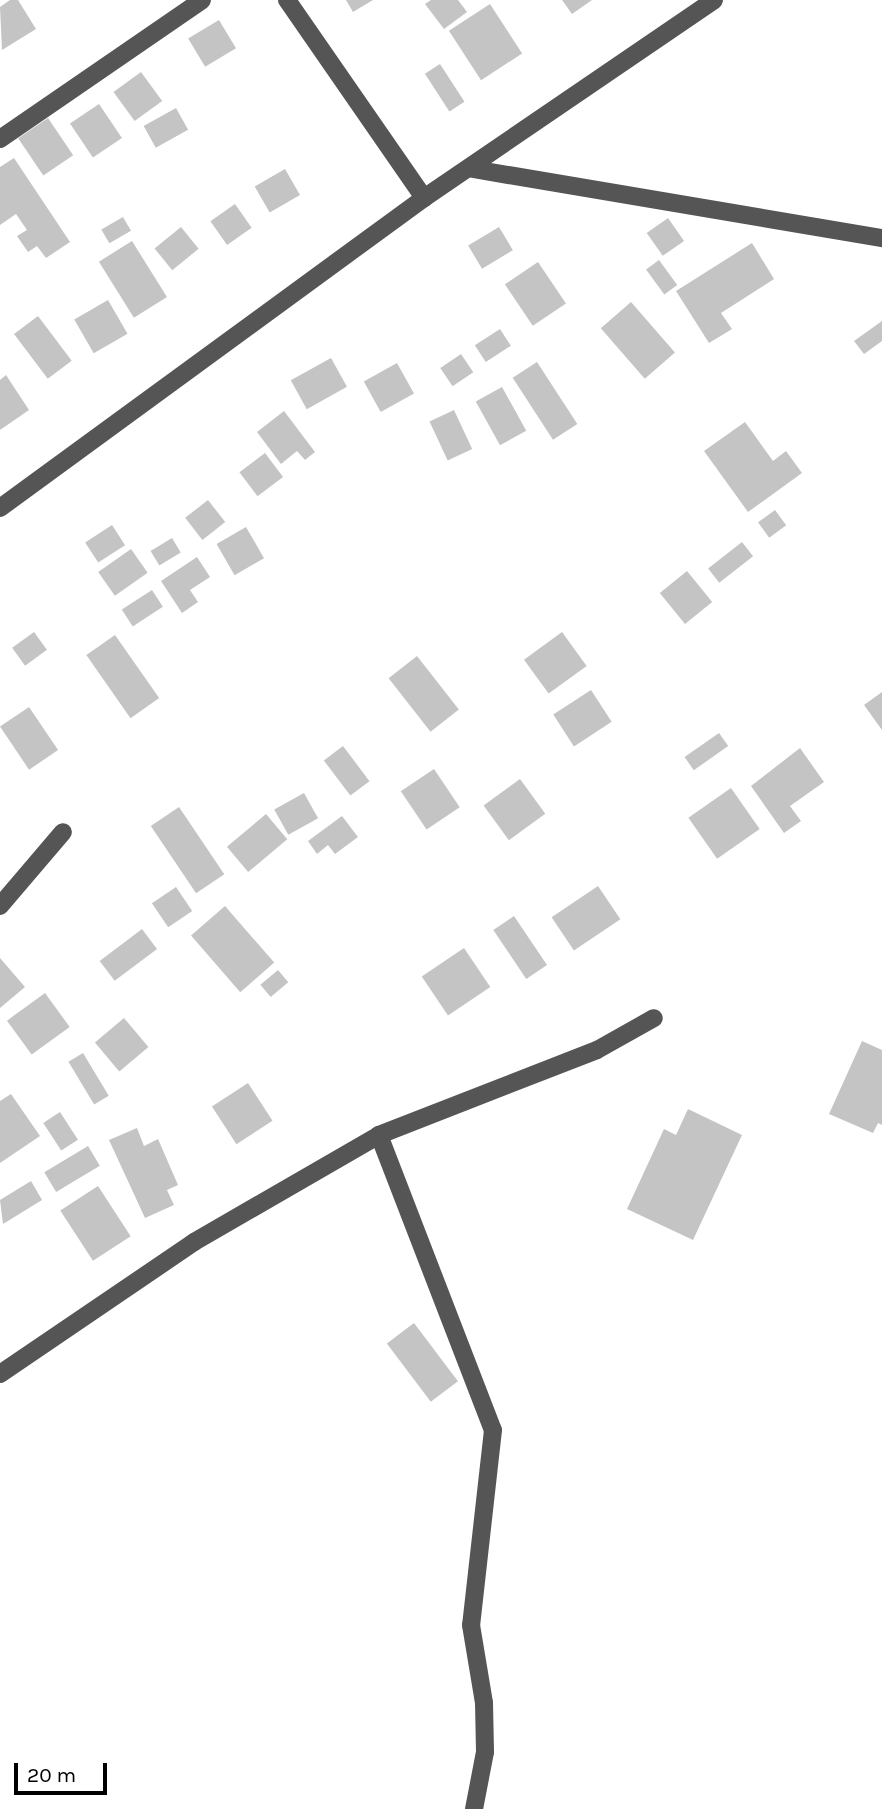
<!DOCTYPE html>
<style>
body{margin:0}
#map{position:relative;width:882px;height:1809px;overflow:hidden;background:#fff;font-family:Karla,sans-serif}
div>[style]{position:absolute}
.building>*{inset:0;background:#c4c4c4;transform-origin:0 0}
.minor>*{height:18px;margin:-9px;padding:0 9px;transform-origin:9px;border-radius:9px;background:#555}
span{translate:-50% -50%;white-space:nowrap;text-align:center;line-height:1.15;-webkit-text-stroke:6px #fff;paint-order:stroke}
.scale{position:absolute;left:14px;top:1763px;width:93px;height:32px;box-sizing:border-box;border:4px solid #000;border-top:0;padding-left:9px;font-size:21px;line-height:24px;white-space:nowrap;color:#000;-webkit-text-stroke:5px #fff;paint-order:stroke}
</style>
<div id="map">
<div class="building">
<i style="clip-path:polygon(10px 0,18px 0,36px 29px,2px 50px,0 7px)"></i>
<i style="clip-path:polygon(346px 0,373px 0,353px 12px)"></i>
<i style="clip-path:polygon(431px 0,458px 0,467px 12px,444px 29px,425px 4px)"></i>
<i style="clip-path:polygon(562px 0,592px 0,572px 14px)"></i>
<i style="left:490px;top:4px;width:59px;height:49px;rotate:57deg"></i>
<i style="left:219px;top:20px;width:33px;height:36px;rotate:59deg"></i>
<i style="left:440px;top:64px;width:45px;height:18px;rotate:57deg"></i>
<i style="left:141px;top:72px;width:36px;height:34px;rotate:54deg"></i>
<i style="left:99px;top:104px;width:41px;height:35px;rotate:56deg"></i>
<i style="left:176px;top:108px;width:25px;height:37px;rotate:61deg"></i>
<i style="left:48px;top:118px;width:45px;height:36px;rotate:56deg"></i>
<i style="clip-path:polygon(14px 158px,70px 242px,46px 258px,37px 246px,28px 252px,17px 236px,27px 230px,16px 214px,0 225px,0 167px)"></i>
<i style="left:285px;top:169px;width:30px;height:35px;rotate:60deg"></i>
<i style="left:235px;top:204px;width:29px;height:30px;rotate:55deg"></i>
<i style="left:123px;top:217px;width:16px;height:25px;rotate:60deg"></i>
<i style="left:668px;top:218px;width:28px;height:26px;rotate:55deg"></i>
<i style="left:181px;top:227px;width:28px;height:34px;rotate:51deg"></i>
<i style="left:499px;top:227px;width:27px;height:36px;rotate:59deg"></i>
<i style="left:132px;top:241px;width:66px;height:39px;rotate:58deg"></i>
<i style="clip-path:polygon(752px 243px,774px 279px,721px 313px,732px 329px,709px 343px,676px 291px)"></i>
<i style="left:659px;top:260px;width:31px;height:16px;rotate:54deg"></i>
<i style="left:538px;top:262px;width:50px;height:40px;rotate:56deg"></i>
<i style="left:108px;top:300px;width:39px;height:39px;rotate:60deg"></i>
<i style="left:631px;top:302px;width:67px;height:40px;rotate:49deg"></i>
<i style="left:38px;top:316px;width:56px;height:30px;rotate:53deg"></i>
<i style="clip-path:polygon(882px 321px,882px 341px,864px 354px,854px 341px)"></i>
<i style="left:500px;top:329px;width:20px;height:30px;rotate:57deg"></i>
<i style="left:461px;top:354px;width:22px;height:25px;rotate:56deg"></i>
<i style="left:331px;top:358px;width:33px;height:46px;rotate:61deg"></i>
<i style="left:537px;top:362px;width:74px;height:29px;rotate:57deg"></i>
<i style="left:397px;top:363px;width:35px;height:38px;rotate:61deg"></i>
<i style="clip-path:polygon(6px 375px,29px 410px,0 430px,0 380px)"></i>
<i style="left:502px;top:387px;width:50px;height:30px;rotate:61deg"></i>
<i style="left:454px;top:410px;width:43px;height:27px;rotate:65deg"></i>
<i style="clip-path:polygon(284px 411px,315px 452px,305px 460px,297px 451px,281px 464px,257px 432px)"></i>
<i style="clip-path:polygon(745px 422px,773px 461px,786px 451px,802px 473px,748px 512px,704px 451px)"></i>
<i style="left:265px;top:453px;width:30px;height:32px;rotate:53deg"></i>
<i style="left:208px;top:500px;width:28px;height:29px;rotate:52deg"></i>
<i style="left:775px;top:510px;width:19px;height:21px;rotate:54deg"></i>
<i style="left:112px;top:525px;width:24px;height:32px;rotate:57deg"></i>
<i style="left:246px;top:527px;width:36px;height:34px;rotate:60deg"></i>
<i style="left:172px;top:538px;width:17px;height:25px;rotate:59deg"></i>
<i style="left:742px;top:542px;width:18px;height:43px;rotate:52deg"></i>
<i style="left:131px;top:549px;width:29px;height:40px;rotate:55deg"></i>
<i style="clip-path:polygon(197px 557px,210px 577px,190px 590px,198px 602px,182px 613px,161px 581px)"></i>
<i style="left:687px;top:571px;width:40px;height:35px;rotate:51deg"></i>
<i style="left:152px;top:590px;width:20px;height:36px;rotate:57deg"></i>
<i style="left:34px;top:632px;width:22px;height:27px;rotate:54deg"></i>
<i style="left:562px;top:632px;width:42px;height:47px;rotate:54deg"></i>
<i style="left:115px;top:635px;width:77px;height:35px;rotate:55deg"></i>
<i style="left:417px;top:656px;width:68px;height:36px;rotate:52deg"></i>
<i style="left:591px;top:690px;width:38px;height:45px;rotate:57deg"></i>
<i style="clip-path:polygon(882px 692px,882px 730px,864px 705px)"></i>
<i style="left:29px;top:707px;width:52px;height:35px;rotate:56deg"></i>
<i style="left:719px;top:733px;width:16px;height:42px;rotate:55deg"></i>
<i style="left:343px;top:746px;width:44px;height:24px;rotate:53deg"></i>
<i style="clip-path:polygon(800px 748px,824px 782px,790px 806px,801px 821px,784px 833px,751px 786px)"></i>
<i style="left:434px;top:769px;width:46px;height:40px;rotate:56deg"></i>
<i style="left:520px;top:779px;width:43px;height:45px;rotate:54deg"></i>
<i style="left:731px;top:788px;width:50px;height:52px;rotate:55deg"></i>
<i style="left:304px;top:793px;width:29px;height:34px;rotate:61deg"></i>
<i style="left:179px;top:807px;width:81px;height:34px;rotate:56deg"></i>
<i style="left:266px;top:814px;width:33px;height:51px;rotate:50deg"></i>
<i style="clip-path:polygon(342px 816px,358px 837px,335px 854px,328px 845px,317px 854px,308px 841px)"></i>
<i style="left:598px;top:886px;width:40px;height:56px;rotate:56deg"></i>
<i style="left:176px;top:887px;width:29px;height:29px;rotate:56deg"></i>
<i style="left:225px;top:906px;width:75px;height:45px;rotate:49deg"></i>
<i style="left:514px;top:916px;width:59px;height:25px;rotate:56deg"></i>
<i style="left:142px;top:929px;width:25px;height:53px;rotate:53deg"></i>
<i style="left:464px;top:948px;width:47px;height:51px;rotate:56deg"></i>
<i style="clip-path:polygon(0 958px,25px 987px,0 1008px)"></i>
<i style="left:278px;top:970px;width:16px;height:23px;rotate:50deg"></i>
<i style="left:45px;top:993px;width:42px;height:47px;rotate:54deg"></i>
<i style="left:124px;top:1018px;width:38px;height:38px;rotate:50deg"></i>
<i style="clip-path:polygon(862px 1041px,882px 1050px,882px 1125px,878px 1123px,873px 1133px,829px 1114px)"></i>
<i style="left:83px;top:1053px;width:50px;height:17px;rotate:59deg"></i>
<i style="left:248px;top:1083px;width:45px;height:43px;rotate:57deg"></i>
<i style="clip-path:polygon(11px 1094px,40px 1136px,0 1163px,0 1101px)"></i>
<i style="clip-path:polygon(688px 1109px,742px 1135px,693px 1240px,627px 1209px,664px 1129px,676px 1135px)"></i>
<i style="left:60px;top:1112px;width:33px;height:20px;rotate:57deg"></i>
<i style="clip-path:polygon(137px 1128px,144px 1146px,158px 1139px,178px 1185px,167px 1190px,174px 1205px,145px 1218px,109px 1140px)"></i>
<i style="left:88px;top:1146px;width:23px;height:51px;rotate:59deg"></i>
<i style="clip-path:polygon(31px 1181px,42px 1200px,3px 1224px,0 1200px)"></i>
<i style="left:98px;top:1186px;width:60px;height:45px;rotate:57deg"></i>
<i style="left:414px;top:1323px;width:73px;height:34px;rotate:53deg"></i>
</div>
<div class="minor">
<i style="left:287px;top:0;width:241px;rotate:55.3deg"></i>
<i style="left:0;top:139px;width:245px;rotate:-34.5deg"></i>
<i style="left:473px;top:169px;width:415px;rotate:9.6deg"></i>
<i style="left:0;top:508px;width:525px;rotate:-36.17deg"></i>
<i style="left:424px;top:198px;width:351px;rotate:-34.3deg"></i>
<i style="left:0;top:906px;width:97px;rotate:-49.6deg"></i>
<i style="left:379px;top:1135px;width:316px;rotate:68.9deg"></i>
<i style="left:493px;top:1430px;width:196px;rotate:96.4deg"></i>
<i style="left:471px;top:1625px;width:79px;rotate:80.5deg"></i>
<i style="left:484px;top:1703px;width:49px;rotate:88.8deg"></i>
<i style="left:485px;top:1752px;width:58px;rotate:100.9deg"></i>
<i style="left:0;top:1374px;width:235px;rotate:-34.2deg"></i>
<i style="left:194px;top:1242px;width:214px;rotate:-30deg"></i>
<i style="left:379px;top:1135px;width:234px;rotate:-21.3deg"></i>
<i style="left:597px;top:1050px;width:65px;rotate:-29.3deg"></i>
</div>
<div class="scale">20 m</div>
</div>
